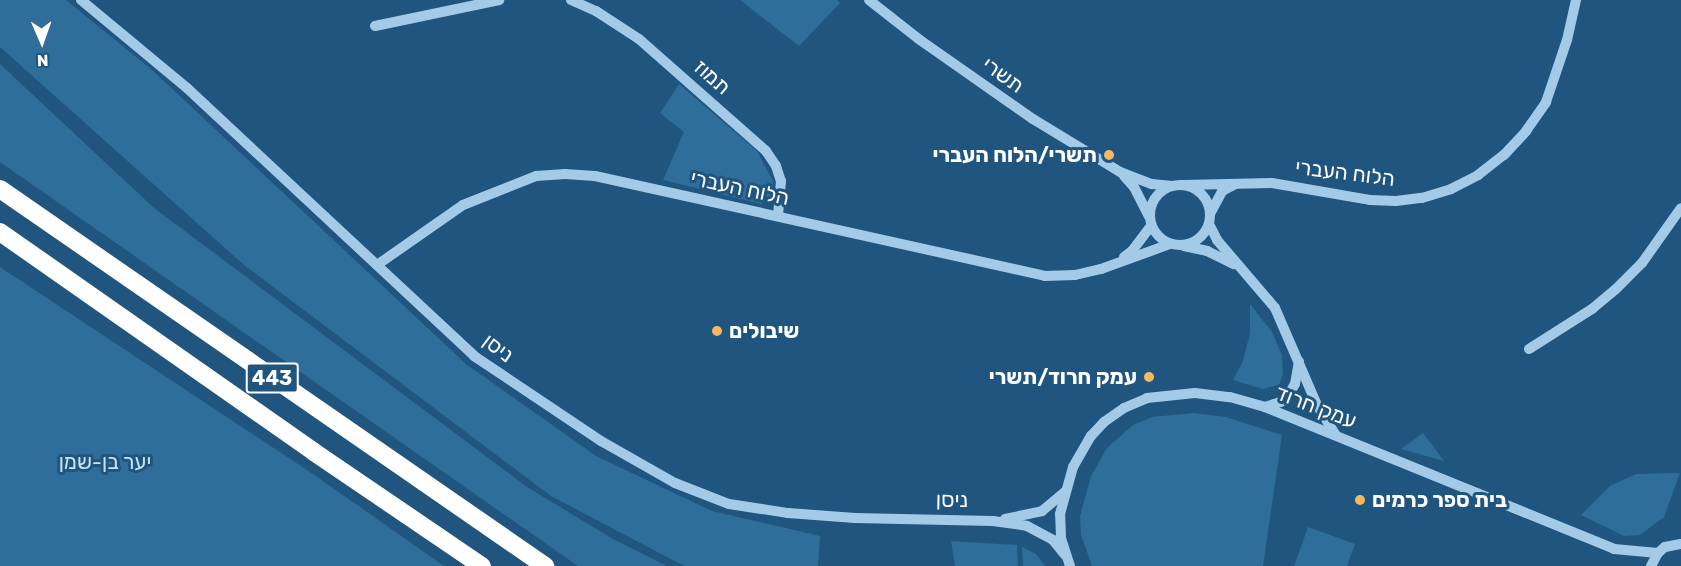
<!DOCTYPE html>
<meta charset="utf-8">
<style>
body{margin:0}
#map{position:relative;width:1681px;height:566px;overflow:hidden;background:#1f557e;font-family:Rubik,Heebo,sans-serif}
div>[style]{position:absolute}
.green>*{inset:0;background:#2f6e9a}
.minor>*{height:10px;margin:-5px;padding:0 5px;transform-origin:5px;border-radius:5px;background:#a3cbe7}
.minor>.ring{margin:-5px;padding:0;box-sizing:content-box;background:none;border:10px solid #a3cbe7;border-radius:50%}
.highway>*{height:18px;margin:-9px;padding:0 9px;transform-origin:9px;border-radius:9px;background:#fff}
.dots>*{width:16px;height:16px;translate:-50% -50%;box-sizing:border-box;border:3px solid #1f557e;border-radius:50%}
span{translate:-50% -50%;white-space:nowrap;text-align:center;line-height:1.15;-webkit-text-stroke:6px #1f557e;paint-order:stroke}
.shield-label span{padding:2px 4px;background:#1f557e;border:2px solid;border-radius:4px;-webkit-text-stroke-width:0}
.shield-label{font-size:20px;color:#fff;font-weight:700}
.street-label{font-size:21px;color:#fff}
.poi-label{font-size:21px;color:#fff;font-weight:700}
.right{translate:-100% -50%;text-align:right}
.left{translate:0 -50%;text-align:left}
.park-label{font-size:21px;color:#c6e2f6}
.north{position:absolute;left:12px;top:12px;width:60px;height:60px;-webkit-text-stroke:4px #1f557e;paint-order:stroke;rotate:178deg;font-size:16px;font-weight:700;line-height:24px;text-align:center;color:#fff}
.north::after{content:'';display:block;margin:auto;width:21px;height:27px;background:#fff;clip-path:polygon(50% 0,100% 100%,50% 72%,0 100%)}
</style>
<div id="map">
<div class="green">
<i style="clip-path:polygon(0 0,66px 0,151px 69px,466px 364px,596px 456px,712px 511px,820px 536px,818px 566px,684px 566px,551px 496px,244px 265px,0 47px)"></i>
<i style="clip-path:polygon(740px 0,837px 0,840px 3px,799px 46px)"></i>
<i style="clip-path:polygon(0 64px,154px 208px,527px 487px,613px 539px,667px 566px,578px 566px,0 162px)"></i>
<i style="clip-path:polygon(679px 84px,757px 151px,773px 181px,773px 195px,770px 199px,761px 204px,663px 180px,684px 132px,660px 113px)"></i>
<i style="clip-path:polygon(0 267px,313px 474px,444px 566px,0 566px)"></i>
<i style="clip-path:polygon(1250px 304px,1272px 332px,1282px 355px,1283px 374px,1279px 385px,1263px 389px,1233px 380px,1243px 361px,1250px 333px)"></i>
<i style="clip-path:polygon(1194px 413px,1226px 417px,1282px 435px,1263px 566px,1092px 566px,1081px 535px,1080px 516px,1091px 476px,1107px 448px,1133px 425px,1152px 417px)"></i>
<i style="clip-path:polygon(1423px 433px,1444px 461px,1401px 449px)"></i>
<i style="clip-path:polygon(1680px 473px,1664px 517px,1640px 535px,1624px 536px,1581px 515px,1610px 486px,1636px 474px)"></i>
<i style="clip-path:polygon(1308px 527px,1355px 544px,1347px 566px,1294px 566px)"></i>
<i style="clip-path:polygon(951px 541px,1017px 545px,1018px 566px,955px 566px)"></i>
<i style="clip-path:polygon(1022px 547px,1036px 554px,1045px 566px,1023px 566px)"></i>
</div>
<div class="minor">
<i style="left:81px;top:0;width:138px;rotate:39.7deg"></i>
<i style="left:187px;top:88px;width:393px;rotate:43deg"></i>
<i style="left:474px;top:356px;width:153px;rotate:33.8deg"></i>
<i style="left:601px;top:441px;width:85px;rotate:29.6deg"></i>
<i style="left:675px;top:483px;width:58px;rotate:21.3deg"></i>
<i style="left:729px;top:504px;width:60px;rotate:8.7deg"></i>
<i style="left:788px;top:513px;width:67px;rotate:4.3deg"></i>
<i style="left:855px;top:518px;width:138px;rotate:1.2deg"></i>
<i style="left:993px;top:521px;width:34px;rotate:8deg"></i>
<i style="left:1027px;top:526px;width:30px;rotate:28deg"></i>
<i style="left:1053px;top:540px;width:19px;rotate:51deg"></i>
<i style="left:571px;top:0;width:27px;rotate:24deg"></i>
<i style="left:596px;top:11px;width:51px;rotate:33.1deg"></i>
<i style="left:639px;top:39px;width:169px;rotate:41.4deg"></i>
<i style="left:766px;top:151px;width:18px;rotate:56deg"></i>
<i style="left:776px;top:166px;width:16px;rotate:72deg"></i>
<i style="left:781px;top:181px;width:35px;rotate:95deg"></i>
<i style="left:869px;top:0;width:65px;rotate:38.1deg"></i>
<i style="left:920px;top:40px;width:138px;rotate:35deg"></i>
<i style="left:1033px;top:119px;width:102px;rotate:31.3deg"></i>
<i style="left:1120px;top:172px;width:34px;rotate:21deg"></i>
<i style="left:1152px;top:184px;width:20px;rotate:6deg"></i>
<i style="left:375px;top:26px;width:127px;rotate:-11.8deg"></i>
<i style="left:1124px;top:176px;width:15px;rotate:48deg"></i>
<i style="left:1134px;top:187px;width:33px;rotate:63deg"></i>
<i class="ring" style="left:1150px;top:185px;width:50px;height:50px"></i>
<i style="left:1183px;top:185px;width:89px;rotate:-1.3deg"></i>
<i style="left:1272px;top:183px;width:99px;rotate:9.8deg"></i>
<i style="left:1370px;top:200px;width:26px;rotate:2deg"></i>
<i style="left:1396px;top:201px;width:26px;rotate:-7deg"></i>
<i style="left:1422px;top:198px;width:30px;rotate:-17deg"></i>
<i style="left:1451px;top:189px;width:30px;rotate:-27deg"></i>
<i style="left:1478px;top:175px;width:33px;rotate:-38deg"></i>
<i style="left:1504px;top:155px;width:33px;rotate:-47deg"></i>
<i style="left:1526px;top:131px;width:35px;rotate:-55deg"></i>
<i style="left:1546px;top:102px;width:65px;rotate:-71.3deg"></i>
<i style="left:1567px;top:40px;width:41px;rotate:-77.3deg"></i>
<i style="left:1210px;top:214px;width:26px;rotate:-62deg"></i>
<i style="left:1222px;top:191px;width:13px;rotate:-27deg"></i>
<i style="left:1209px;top:224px;width:18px;rotate:63deg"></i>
<i style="left:1217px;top:240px;width:89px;rotate:49.5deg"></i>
<i style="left:1275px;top:308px;width:106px;rotate:66.6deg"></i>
<i style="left:1317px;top:405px;width:34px;rotate:58deg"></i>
<i style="left:1184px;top:246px;width:24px;rotate:12deg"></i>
<i style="left:1207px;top:251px;width:30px;rotate:26deg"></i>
<i style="left:1124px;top:257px;width:10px;rotate:-37deg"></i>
<i style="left:1132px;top:251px;width:31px;rotate:-53deg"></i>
<i style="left:377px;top:265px;width:105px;rotate:-34.9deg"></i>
<i style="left:463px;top:205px;width:79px;rotate:-21.7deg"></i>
<i style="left:536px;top:176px;width:29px;rotate:-4deg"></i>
<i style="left:565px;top:174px;width:30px;rotate:4deg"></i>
<i style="left:595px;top:176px;width:461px;rotate:12.5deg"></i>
<i style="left:1045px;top:276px;width:30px;rotate:-2deg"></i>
<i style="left:1075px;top:275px;width:27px;rotate:-13deg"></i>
<i style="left:1101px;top:269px;width:73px;rotate:-19.9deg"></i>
<i style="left:1529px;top:349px;width:75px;rotate:-32.4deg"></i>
<i style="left:1592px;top:309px;width:31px;rotate:-40deg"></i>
<i style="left:1616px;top:289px;width:37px;rotate:-45deg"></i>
<i style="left:1642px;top:263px;width:67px;rotate:-54.7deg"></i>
<i style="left:1265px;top:407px;width:22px;rotate:-18deg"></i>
<i style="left:1286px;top:400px;width:18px;rotate:-61deg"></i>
<i style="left:1295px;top:384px;width:23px;rotate:-80deg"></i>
<i style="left:1005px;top:519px;width:38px;rotate:-12deg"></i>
<i style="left:1042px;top:511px;width:30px;rotate:-40deg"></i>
<i style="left:1070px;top:566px;width:29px;rotate:-108deg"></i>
<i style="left:1061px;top:538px;width:24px;rotate:-92deg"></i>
<i style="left:1060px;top:514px;width:49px;rotate:-74.5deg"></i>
<i style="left:1073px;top:467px;width:36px;rotate:-60deg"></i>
<i style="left:1091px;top:436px;width:19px;rotate:-47deg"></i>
<i style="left:1104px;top:422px;width:24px;rotate:-35deg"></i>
<i style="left:1124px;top:408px;width:25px;rotate:-23deg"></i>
<i style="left:1147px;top:398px;width:48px;rotate:-5.9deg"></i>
<i style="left:1195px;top:393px;width:35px;rotate:7deg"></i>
<i style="left:1230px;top:397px;width:36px;rotate:16deg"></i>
<i style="left:1265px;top:407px;width:377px;rotate:22.1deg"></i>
<i style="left:1614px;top:549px;width:44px;rotate:5.2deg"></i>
<i style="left:1651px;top:566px;width:15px;rotate:-62deg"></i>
<i style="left:1658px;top:553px;width:9px;rotate:-41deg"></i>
<i style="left:1665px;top:547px;width:16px;rotate:-11deg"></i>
</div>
<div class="highway">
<i style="left:0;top:189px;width:663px;rotate:34.67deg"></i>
<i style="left:0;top:232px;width:383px;rotate:35deg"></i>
<i style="left:314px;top:452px;width:203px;rotate:34.2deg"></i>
</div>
<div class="dots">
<i style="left:1109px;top:155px;background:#f5b863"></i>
<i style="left:717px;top:331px;background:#f5b863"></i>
<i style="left:1149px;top:377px;background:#f5b863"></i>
<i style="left:1360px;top:500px;background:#f5b863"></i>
</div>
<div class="shield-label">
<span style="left:272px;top:378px">443</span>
</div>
<div class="street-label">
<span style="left:1003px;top:75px;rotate:35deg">תשרי</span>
<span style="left:712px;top:77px;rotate:41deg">תמוז</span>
<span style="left:1345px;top:173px;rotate:7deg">הלוח העברי</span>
<span style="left:740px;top:188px;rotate:12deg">הלוח העברי</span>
<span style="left:498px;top:348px;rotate:37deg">ניסן</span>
<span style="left:1316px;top:407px;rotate:21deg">עמק חרוד</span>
<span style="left:952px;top:500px;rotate:1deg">ניסן</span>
</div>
<div class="poi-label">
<span class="right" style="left:1097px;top:155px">תשרי/הלוח העברי</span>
<span class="left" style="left:729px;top:331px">שיבולים</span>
<span class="right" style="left:1137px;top:377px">עמק חרוד/תשרי</span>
<span class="left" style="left:1372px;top:500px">בית ספר כרמים</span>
</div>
<div class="park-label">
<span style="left:105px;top:462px">יער בן-שמן</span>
</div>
<div class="north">N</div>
</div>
